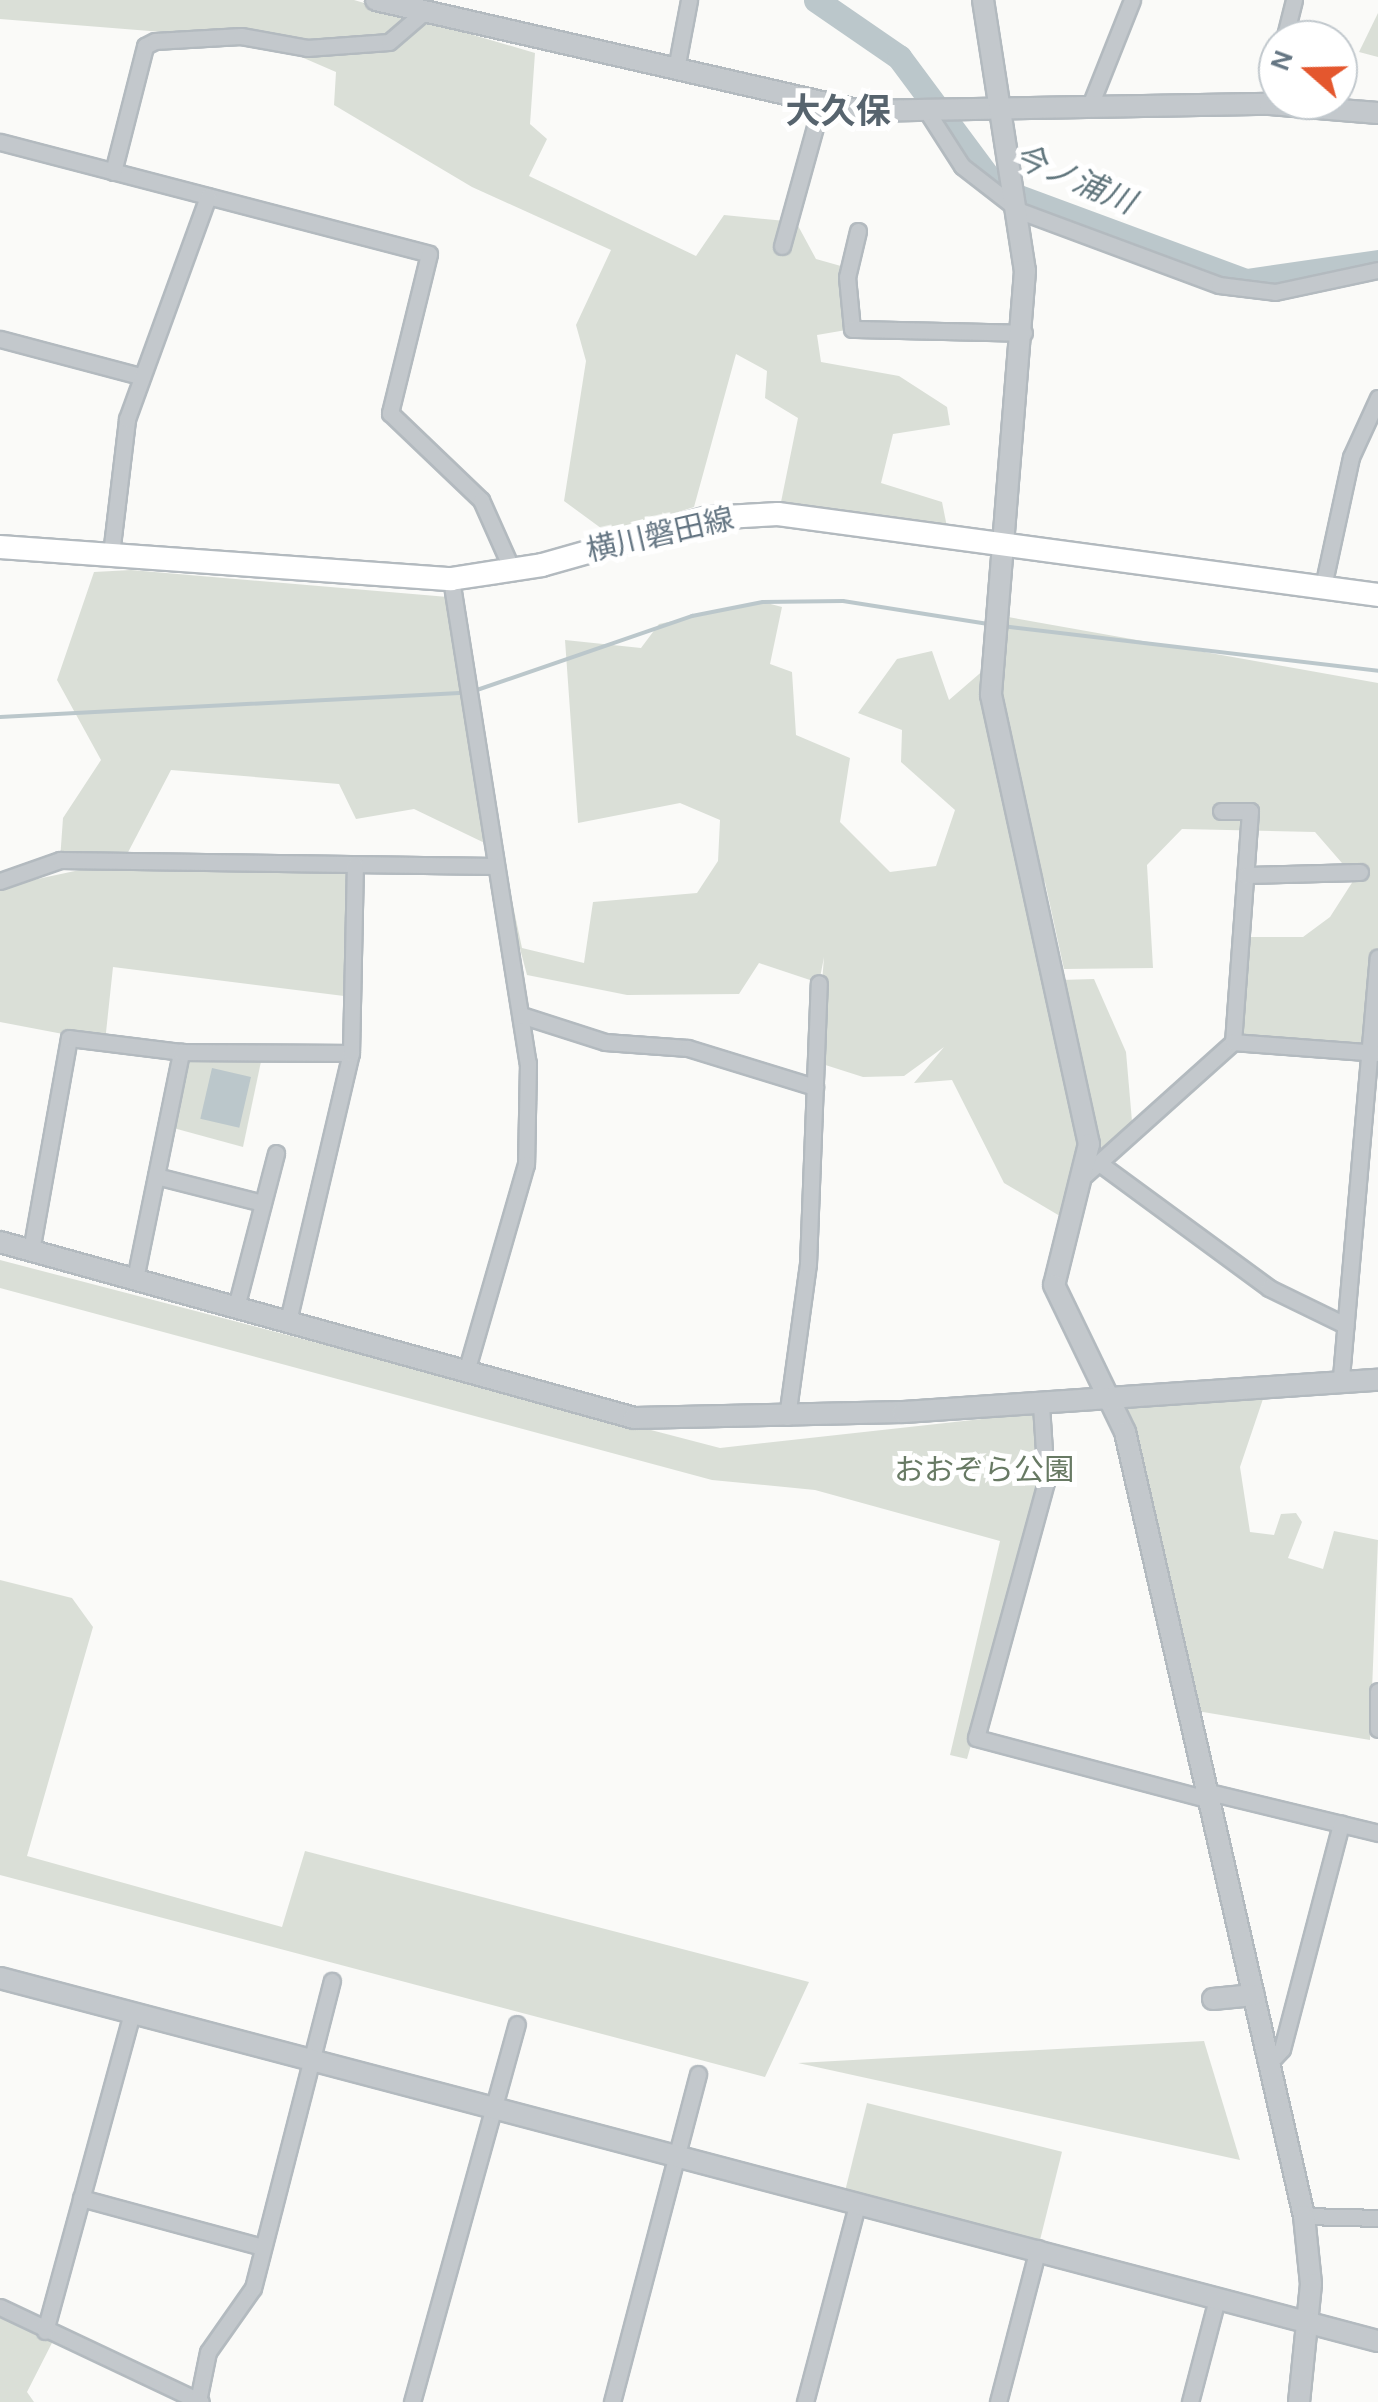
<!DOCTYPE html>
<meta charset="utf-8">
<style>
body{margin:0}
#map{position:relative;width:1378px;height:2402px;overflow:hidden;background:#fafaf8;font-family:Karla,"Noto Sans JP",sans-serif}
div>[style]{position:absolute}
.green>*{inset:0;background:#dadfd7;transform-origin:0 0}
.water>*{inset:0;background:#bbc7cb;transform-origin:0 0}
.stream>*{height:4px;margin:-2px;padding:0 2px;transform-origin:2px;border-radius:2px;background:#bbc7cb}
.river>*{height:25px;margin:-12.5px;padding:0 12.5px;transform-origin:12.5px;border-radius:12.5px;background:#bbc7cb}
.roads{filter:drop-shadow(2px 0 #b3babf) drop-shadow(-2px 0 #b3babf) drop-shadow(0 2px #b3babf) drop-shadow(0 -2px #b3babf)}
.minor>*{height:15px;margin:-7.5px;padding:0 7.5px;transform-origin:7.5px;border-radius:7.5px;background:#c3c8cc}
.tertiary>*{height:20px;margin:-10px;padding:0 10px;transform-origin:10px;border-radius:10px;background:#c3c8cc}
.secondary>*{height:22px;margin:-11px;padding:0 11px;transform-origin:11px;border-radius:11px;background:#fff}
span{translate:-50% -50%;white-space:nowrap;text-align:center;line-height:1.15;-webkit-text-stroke:10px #fff;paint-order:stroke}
.street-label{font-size:30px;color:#657683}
.park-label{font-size:30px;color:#687a64}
.water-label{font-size:32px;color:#60757c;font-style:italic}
.quarter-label{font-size:35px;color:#57646e;font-weight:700}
.north{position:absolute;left:1258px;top:20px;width:100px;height:100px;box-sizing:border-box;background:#fff;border:2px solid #c1c8cd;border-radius:50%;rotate:290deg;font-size:28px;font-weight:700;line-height:40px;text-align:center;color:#657683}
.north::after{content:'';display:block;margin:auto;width:35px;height:45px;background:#e4572e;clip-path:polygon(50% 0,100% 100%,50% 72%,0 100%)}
</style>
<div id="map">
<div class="green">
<i style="clip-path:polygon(0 0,354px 0,535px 53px,530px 124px,547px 139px,529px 176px,696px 256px,724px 215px,796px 222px,816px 259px,848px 268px,852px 329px,817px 335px,821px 362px,899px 376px,947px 407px,950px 425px,893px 434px,881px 483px,942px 502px,947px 527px,781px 502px,798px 418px,765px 398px,767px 371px,736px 354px,694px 507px,609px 534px,564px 501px,586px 361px,576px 325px,611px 250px,472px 187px,334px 105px,336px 72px,262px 40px,0 19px)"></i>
<i style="clip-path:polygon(1378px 13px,1378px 57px,1359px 52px)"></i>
<i style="clip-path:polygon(131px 570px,448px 597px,522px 948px,584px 963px,593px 902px,697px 893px,718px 861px,720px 820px,680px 803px,578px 823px,565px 640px,641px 648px,659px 624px,763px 602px,782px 607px,770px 664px,792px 672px,796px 735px,850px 758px,840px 822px,890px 872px,936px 866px,955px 810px,901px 762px,902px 730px,858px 713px,897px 659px,932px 651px,949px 700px,993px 662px,997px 615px,1378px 683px,1378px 1053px,1233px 1042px,1241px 937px,1303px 937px,1330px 917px,1355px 878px,1315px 832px,1182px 829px,1147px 865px,1153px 968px,1064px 969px,1045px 882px,1030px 874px,1089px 1138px,1070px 1222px,1004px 1183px,952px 1080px,914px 1083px,944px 1047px,904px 1076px,863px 1077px,816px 1062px,824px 957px,819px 983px,759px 963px,739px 994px,627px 995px,527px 975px,493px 847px,414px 809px,356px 819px,339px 784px,171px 770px,124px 860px,355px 865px,352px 997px,113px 967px,105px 1042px,0 1022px,0 887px,117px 862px,60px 860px,63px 818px,101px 760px,57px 680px,94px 572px)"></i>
<i style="clip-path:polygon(1094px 979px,1126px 1052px,1133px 1133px,1099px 1156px,1060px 980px)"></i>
<i style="clip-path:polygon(181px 1052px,263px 1052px,243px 1147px,166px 1126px)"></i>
<i style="clip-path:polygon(0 1260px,720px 1448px,1035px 1413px,1043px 1491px,967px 1759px,950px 1755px,1000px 1541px,815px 1490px,712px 1480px,0 1288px)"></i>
<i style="clip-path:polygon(1236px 1386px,1263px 1399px,1240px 1467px,1250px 1532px,1274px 1535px,1281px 1514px,1296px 1513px,1302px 1522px,1288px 1558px,1323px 1569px,1334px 1531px,1378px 1540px,1370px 1740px,1185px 1709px,1118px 1412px,1164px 1393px,1186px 1403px)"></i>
<i style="clip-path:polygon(0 1580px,72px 1598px,93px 1627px,27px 1856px,282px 1927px,305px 1851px,809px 1982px,765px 2077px,0 1875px)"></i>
<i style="clip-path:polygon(1204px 2041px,1240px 2160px,798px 2063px)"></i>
<i style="left:867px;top:2103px;width:201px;height:92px;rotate:14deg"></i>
<i style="clip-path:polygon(0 2302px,55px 2337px,27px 2392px,34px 2402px,0 2402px)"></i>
</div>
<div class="water">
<i style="left:212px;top:1068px;width:40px;height:52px;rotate:13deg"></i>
</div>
<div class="stream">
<i style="left:1002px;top:626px;width:379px;rotate:6.8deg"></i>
<i style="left:474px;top:691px;width:231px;rotate:-19deg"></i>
<i style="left:692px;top:616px;width:72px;rotate:-11.2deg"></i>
<i style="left:763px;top:602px;width:80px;rotate:-0.7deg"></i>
<i style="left:843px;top:601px;width:147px;rotate:9deg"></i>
<i style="left:0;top:717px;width:465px;rotate:-3deg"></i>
</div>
<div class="river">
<i style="left:816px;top:0;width:101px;rotate:34.5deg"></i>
<i style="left:899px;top:57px;width:164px;rotate:53.4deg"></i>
<i style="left:997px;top:189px;width:265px;rotate:20.3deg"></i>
<i style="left:1246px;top:281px;width:133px;rotate:-8.2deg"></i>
</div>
<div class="roads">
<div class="minor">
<i style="left:1284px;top:40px;width:41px;rotate:-76deg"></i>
<i style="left:676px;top:69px;width:70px;rotate:-79.3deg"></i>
<i style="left:1270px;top:104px;width:37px;rotate:-77deg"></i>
<i style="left:1089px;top:108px;width:116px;rotate:-68.3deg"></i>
<i style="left:928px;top:113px;width:63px;rotate:57.3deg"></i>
<i style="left:962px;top:166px;width:73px;rotate:37.8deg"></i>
<i style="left:1020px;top:211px;width:212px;rotate:20.4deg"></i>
<i style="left:1219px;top:285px;width:56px;rotate:7.1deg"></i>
<i style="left:1275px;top:292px;width:105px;rotate:-12.1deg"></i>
<i style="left:0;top:142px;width:443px;rotate:14.6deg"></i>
<i style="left:429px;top:254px;width:164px;rotate:103.8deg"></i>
<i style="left:390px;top:413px;width:126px;rotate:43.7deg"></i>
<i style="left:481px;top:500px;width:79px;rotate:66deg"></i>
<i style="left:113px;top:172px;width:130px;rotate:-75.7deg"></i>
<i style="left:145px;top:46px;width:11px;rotate:-27deg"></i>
<i style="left:155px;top:41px;width:86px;rotate:-3.3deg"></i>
<i style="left:241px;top:36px;width:67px;rotate:10.3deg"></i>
<i style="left:307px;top:48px;width:82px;rotate:-4.2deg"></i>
<i style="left:389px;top:42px;width:48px;rotate:-40.7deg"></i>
<i style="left:858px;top:231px;width:47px;rotate:103.4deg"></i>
<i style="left:847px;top:277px;width:52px;rotate:84.5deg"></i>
<i style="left:852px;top:329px;width:172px;rotate:1.3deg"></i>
<i style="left:782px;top:246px;width:146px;rotate:-74.5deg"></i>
<i style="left:0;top:339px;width:145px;rotate:14.8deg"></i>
<i style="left:111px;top:554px;width:136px;rotate:-83.2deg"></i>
<i style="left:127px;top:419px;width:237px;rotate:-70deg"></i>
<i style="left:451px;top:579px;width:490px;rotate:81deg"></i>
<i style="left:528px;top:1063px;width:101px;rotate:91.1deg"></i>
<i style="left:526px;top:1164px;width:216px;rotate:106.1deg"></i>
<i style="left:1324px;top:582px;width:128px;rotate:-77.8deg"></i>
<i style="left:1351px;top:457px;width:65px;rotate:-65.4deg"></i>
<i style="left:1221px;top:811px;width:29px"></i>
<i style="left:1250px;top:811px;width:232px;rotate:94.2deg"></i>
<i style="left:1246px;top:875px;width:114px;rotate:-1.5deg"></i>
<i style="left:0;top:881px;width:64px;rotate:-19.3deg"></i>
<i style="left:60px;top:860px;width:436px;rotate:0.8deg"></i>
<i style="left:521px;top:1015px;width:88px;rotate:17.8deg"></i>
<i style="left:605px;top:1042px;width:83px;rotate:4.1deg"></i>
<i style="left:688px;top:1048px;width:133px;rotate:17.1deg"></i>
<i style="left:1099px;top:1163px;width:211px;rotate:36.3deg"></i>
<i style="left:1269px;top:1288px;width:85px;rotate:26deg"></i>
<i style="left:1085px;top:1175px;width:199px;rotate:-41.9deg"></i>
<i style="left:1233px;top:1042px;width:145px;rotate:4.3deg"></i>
<i style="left:156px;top:1176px;width:110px;rotate:14.2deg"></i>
<i style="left:31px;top:1251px;width:216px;rotate:-79.9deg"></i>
<i style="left:69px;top:1038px;width:113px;rotate:7.1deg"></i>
<i style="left:135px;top:1279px;width:232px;rotate:-78.5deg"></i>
<i style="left:181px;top:1052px;width:170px;rotate:0.3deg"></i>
<i style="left:236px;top:1307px;width:159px;rotate:-75.4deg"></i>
<i style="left:288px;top:1321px;width:275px;rotate:-76.8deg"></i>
<i style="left:351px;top:1053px;width:188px;rotate:-88.8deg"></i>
<i style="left:1341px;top:1377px;width:421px;rotate:-85deg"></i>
<i style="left:1041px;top:1405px;width:77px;rotate:86.3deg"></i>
<i style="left:1046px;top:1482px;width:265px;rotate:105.3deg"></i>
<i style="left:976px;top:1738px;width:239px;rotate:14.8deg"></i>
<i style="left:787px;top:1417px;width:154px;rotate:-82.2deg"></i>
<i style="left:808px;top:1264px;width:281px;rotate:-87.8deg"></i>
<i style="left:1378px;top:1691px;width:38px;rotate:90deg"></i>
<i style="left:1205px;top:1791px;width:178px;rotate:13.6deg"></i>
<i style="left:1269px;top:2063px;width:19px;rotate:-47deg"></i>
<i style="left:1282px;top:2049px;width:233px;rotate:-75.3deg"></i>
<i style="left:81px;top:2198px;width:188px;rotate:15.1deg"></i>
<i style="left:1304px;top:2216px;width:74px;rotate:1.5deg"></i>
<i style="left:0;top:2307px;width:222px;rotate:25.3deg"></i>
<i style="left:45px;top:2331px;width:331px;rotate:-74.7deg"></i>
<i style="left:198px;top:2401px;width:50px;rotate:-78.5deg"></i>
<i style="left:208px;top:2352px;width:78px;rotate:-54.9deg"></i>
<i style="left:253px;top:2288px;width:317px;rotate:-75.6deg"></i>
<i style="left:412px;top:2402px;width:392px;rotate:-74.5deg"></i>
<i style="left:612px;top:2402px;width:339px;rotate:-75.3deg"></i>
<i style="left:805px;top:2402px;width:207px;rotate:-75.2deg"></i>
<i style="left:998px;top:2402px;width:159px;rotate:-75.4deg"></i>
<i style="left:1190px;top:2402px;width:106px;rotate:-75.3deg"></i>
</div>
<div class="tertiary">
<i style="left:376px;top:0;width:498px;rotate:12.9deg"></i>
<i style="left:861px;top:111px;width:409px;rotate:-1deg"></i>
<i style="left:1270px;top:104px;width:108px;rotate:4.8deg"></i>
<i style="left:983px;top:0;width:274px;rotate:81.2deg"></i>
<i style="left:1025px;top:271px;width:425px;rotate:94.6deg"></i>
<i style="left:991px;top:695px;width:460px;rotate:77.7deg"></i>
<i style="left:1089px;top:1144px;width:145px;rotate:103.9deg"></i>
<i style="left:1054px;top:1285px;width:163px;rotate:64.2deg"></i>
<i style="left:1125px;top:1432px;width:804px;rotate:77.14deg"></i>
<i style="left:1304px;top:2216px;width:68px;rotate:84.1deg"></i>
<i style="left:1311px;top:2284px;width:119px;rotate:95.8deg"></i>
<i style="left:0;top:1242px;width:658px;rotate:15.51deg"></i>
<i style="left:634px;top:1418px;width:269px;rotate:-1.3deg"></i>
<i style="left:903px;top:1412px;width:476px;rotate:-3.9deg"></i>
<i style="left:0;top:1978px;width:1425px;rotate:14.76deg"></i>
<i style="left:1213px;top:1999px;width:41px;rotate:-5.6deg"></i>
</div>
<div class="secondary">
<i style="left:0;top:547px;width:452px;rotate:4.1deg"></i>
<i style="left:451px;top:579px;width:92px;rotate:-8.7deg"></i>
<i style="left:542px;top:565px;width:173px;rotate:-15.8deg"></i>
<i style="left:708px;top:518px;width:70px;rotate:-3.3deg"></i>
<i style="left:778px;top:514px;width:605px;rotate:7.69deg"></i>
</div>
</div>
<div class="street-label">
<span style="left:660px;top:535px;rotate:-13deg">横川磐田線</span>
</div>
<div class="park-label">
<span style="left:984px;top:1470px">おおぞら公園</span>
</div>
<div class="water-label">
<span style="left:1074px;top:180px;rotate:23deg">今ノ浦川</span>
</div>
<div class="quarter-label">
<span style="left:838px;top:112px">大久保</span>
</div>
<div class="north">N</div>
</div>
